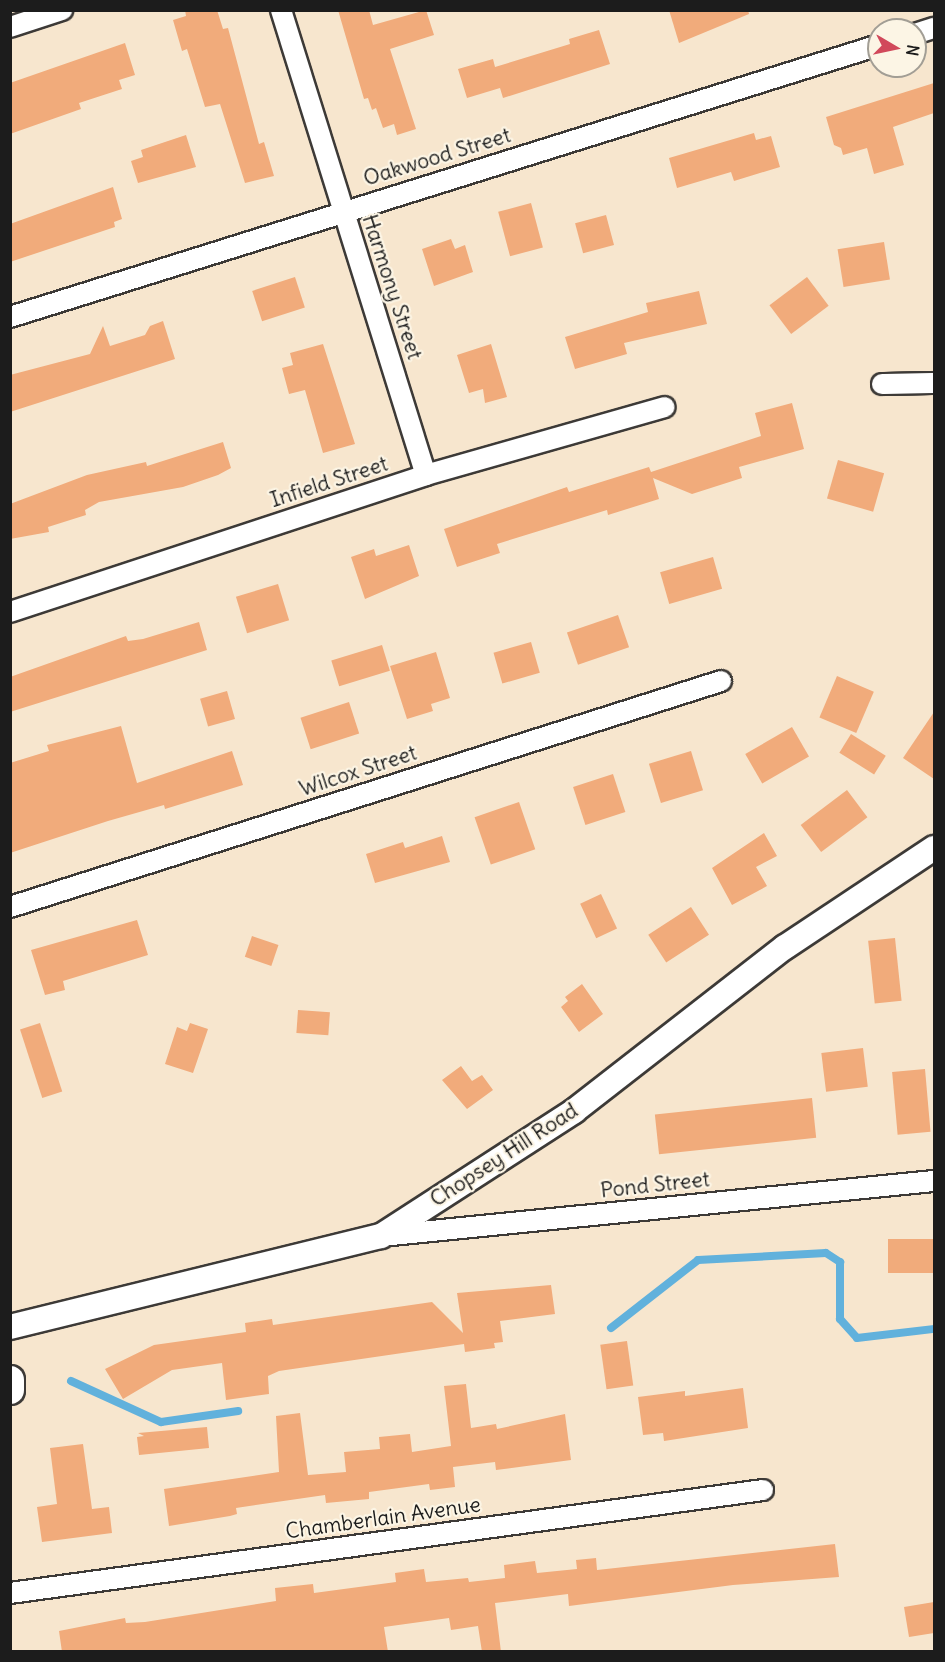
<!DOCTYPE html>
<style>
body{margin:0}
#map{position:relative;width:945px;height:1662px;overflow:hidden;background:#f7e6ce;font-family:Delius,sans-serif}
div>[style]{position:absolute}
.stream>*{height:8px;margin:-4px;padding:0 4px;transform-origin:4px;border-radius:4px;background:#61b1dc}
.building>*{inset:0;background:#f1ab7b;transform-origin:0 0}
.roads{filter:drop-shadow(2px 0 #3d3a37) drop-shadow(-2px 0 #3d3a37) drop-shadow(0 2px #3d3a37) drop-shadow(0 -2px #3d3a37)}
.minor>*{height:20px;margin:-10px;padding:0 10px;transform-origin:10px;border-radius:10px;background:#fff}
.tertiary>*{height:24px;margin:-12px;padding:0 12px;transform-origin:12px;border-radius:12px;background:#fff}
.secondary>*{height:28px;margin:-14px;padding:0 14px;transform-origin:14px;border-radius:14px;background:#fff}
span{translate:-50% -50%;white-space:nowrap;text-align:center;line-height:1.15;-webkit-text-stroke:4.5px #fcf5e5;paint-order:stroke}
.street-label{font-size:21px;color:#1c1c1c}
.frame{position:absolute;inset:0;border:12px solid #1c1c1c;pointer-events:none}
.north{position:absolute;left:867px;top:18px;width:60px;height:60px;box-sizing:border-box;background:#fcf5e5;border:2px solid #a29e95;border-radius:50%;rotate:99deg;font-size:16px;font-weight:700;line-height:24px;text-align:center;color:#1c1c1c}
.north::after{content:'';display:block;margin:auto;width:21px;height:27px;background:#d1495b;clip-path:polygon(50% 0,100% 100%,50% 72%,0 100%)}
</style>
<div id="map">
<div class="stream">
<i style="left:611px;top:1328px;width:110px;rotate:-38deg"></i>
<i style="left:698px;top:1260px;width:128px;rotate:-3.1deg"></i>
<i style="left:826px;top:1253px;width:17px;rotate:33deg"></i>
<i style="left:840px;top:1262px;width:57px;rotate:90deg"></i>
<i style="left:840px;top:1319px;width:25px;rotate:48deg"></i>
<i style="left:857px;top:1338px;width:78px;rotate:-6.7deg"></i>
<i style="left:71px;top:1381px;width:99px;rotate:24.5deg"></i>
<i style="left:161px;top:1422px;width:78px;rotate:-8.1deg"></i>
</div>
<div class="building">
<i style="clip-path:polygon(185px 10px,217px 10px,223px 29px,228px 28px,259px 144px,264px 142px,274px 176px,245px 183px,220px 104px,205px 107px,187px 49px,182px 51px,173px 20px,186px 16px)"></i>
<i style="clip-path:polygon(338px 10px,369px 10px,373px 25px,426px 10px,434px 35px,390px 49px,416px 129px,397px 135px,394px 124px,383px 128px,376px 108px,372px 110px,368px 98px,364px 99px)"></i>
<i style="clip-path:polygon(669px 10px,748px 10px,749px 14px,679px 43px)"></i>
<i style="clip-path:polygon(599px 30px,610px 64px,503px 98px,500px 88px,467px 98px,458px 69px,493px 59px,495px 67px,570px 44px,569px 39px)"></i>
<i style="clip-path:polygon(125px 43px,135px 75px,119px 80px,122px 89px,79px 103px,81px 109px,10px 134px,10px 83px)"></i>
<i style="clip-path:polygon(934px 83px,934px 113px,893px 127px,904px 165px,874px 174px,867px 148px,843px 155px,841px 148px,834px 145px,826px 117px)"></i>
<i style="clip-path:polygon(754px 133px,756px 140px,771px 136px,780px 167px,734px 181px,731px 172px,677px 188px,669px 158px)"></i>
<i style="clip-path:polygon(186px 135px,196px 167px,138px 183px,131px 161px,143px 157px,141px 150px)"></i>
<i style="clip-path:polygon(113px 187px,122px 219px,114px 222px,115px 227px,10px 262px,10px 224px)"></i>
<i style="left:531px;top:203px;width:46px;height:34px;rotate:75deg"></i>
<i style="left:606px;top:215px;width:31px;height:32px;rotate:75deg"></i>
<i style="clip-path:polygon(451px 239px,455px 249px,465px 245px,473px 272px,434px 286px,422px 249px)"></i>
<i style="left:884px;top:242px;width:38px;height:47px;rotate:81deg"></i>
<i style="left:295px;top:277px;width:32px;height:45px;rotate:72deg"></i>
<i style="left:807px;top:277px;width:36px;height:47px;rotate:53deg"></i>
<i style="clip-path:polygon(699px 291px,707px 324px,624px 343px,627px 354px,575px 369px,565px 337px,648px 312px,646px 303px)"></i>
<i style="clip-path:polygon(163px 321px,175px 359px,10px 412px,10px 375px,90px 354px,103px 326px,110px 346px,145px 335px,150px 326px)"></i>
<i style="clip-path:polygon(323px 344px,355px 444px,323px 453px,305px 390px,289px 394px,282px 368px,293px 365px,290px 353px)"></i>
<i style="clip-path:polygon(491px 344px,507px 397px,485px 403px,483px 389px,469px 393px,457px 355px)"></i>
<i style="clip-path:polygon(792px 403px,804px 449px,739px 467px,742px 478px,692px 494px,653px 478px,659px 499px,608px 515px,607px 510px,497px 544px,500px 553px,457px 567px,444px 529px,567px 487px,569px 492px,649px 467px,651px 472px,761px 436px,755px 413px)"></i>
<i style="clip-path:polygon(223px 442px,231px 468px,218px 475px,183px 487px,99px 502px,85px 510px,86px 515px,48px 527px,49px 532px,10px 539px,10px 504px,87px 475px,146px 462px,147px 466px)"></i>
<i style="left:838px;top:460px;width:48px;height:40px;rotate:16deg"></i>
<i style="clip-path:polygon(409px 545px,419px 576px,365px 599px,351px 557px,374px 549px,376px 556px)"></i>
<i style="left:713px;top:557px;width:33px;height:55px;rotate:74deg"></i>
<i style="left:278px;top:584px;width:38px;height:44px;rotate:73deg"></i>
<i style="left:618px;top:615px;width:34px;height:54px;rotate:71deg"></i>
<i style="clip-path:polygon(199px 622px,207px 650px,10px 712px,10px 677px,126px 636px,128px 641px,143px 639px)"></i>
<i style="left:531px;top:642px;width:32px;height:39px;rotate:74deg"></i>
<i style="left:382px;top:645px;width:27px;height:53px;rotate:73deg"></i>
<i style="clip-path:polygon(436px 652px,450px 698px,431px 704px,433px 711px,407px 719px,390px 666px)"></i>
<i style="left:837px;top:676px;width:40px;height:45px;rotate:23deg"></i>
<i style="left:227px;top:691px;width:29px;height:28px;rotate:74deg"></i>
<i style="left:349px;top:702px;width:33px;height:51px;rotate:72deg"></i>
<i style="clip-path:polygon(934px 712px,934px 779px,903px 758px)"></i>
<i style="clip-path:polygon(121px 726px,137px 783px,232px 751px,243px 785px,165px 809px,164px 805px,108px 821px,10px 853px,10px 763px,49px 751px,47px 745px)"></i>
<i style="left:792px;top:727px;width:34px;height:54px;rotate:60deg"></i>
<i style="left:851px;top:734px;width:41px;height:22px;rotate:32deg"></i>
<i style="left:691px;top:751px;width:41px;height:44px;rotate:73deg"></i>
<i style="left:613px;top:774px;width:40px;height:42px;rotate:72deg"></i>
<i style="left:847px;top:790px;width:34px;height:58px;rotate:53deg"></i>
<i style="left:519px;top:802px;width:50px;height:47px;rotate:71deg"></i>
<i style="clip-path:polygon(764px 833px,777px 856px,756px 867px,767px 886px,732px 905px,712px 868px)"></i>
<i style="clip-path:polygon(442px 836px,450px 862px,375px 883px,366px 854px,403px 842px,405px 848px)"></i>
<i style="left:601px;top:894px;width:38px;height:23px;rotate:65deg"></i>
<i style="left:691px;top:907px;width:33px;height:51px;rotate:57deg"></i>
<i style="clip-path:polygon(137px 920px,148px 955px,63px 981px,65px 990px,45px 995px,31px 950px)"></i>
<i style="left:252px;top:936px;width:28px;height:22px;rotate:19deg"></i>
<i style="left:895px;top:938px;width:63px;height:27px;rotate:84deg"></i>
<i style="clip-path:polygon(582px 984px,603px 1014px,579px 1032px,561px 1007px,568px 1001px,565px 997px)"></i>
<i style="left:298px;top:1010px;width:32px;height:23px;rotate:4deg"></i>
<i style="left:40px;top:1023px;width:72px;height:21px;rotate:72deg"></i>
<i style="clip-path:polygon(190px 1023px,208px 1029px,193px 1073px,165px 1064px,177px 1027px,187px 1031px)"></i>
<i style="left:863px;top:1048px;width:39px;height:42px;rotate:83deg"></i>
<i style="clip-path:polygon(461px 1066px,472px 1081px,482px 1075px,493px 1090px,467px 1109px,442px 1080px)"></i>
<i style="left:925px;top:1069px;width:63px;height:33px;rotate:85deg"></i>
<i style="left:812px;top:1098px;width:40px;height:158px;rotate:84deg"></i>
<i style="left:934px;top:1239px;width:34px;height:46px;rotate:90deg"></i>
<i style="clip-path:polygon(551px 1285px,555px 1314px,500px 1321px,503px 1342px,494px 1343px,495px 1348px,465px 1352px,464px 1344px,279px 1371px,268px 1376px,269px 1394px,226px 1400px,222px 1363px,172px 1370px,123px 1399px,105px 1369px,154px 1345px,246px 1332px,245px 1323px,272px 1319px,273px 1325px,432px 1302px,463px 1333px,457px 1293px)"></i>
<i style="left:627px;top:1341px;width:45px;height:27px;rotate:82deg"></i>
<i style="clip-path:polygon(466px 1384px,471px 1428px,496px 1424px,497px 1429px,565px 1414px,571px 1460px,496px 1470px,495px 1462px,453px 1467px,455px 1487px,430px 1490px,429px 1484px,369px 1492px,369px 1499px,326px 1503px,325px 1495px,236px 1508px,237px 1514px,230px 1516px,169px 1526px,164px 1489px,279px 1472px,276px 1416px,300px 1413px,308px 1475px,346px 1472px,344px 1452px,380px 1449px,379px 1437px,410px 1434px,412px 1452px,451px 1446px,444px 1386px)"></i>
<i style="clip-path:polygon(743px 1388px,748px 1428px,664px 1441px,663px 1433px,643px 1435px,638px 1397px,685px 1391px,685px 1396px)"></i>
<i style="clip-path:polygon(207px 1427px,209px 1448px,139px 1455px,137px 1437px,144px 1436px,138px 1433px)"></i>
<i style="clip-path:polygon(83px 1444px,92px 1509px,109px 1507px,112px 1533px,42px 1542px,37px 1507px,57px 1504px,50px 1448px)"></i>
<i style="clip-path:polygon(835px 1544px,839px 1577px,733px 1585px,569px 1606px,568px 1594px,495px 1603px,501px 1652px,482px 1652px,478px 1626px,451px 1630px,449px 1618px,384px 1627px,388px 1652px,62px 1652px,59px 1631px,125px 1618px,126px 1623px,145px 1622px,276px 1601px,275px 1588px,313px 1584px,314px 1593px,396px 1582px,395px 1573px,424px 1569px,426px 1582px,468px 1578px,469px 1582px,505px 1578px,504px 1565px,535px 1561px,537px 1573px,577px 1569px,576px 1560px,596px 1558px,597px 1570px)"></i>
<i style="clip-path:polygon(934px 1602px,934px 1633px,909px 1637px,904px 1607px)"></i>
</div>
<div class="roads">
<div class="minor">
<i style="left:281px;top:10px;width:487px;rotate:72.7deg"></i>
<i style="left:10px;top:27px;width:55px;rotate:-18.1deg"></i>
<i style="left:915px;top:34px;width:20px;rotate:-18deg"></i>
<i style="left:10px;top:317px;width:911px;rotate:-17.38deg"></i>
<i style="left:882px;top:384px;width:52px;rotate:-1.1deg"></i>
<i style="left:10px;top:612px;width:438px;rotate:-18.2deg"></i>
<i style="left:426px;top:475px;width:248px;rotate:-15.9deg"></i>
<i style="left:10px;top:907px;width:746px;rotate:-17.63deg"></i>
<i style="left:381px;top:1236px;width:556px;rotate:-5.68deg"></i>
<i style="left:10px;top:1593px;width:760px;rotate:-7.79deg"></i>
</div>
<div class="tertiary">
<i style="left:10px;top:1327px;width:382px;rotate:-13.8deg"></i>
<i style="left:381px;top:1236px;width:230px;rotate:-32.9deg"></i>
<i style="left:574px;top:1111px;width:267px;rotate:-37.9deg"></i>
<i style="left:785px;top:947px;width:179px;rotate:-33.6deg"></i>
</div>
<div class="secondary">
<i style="left:10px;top:1380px;width:10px;rotate:90deg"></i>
</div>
</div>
<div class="street-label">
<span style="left:437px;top:157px;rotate:-17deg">Oakwood Street</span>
<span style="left:392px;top:287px;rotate:72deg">Harmony Street</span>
<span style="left:329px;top:482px;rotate:-18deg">Infield Street</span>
<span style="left:358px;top:771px;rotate:-18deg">Wilcox Street</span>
<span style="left:504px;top:1155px;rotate:-33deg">Chopsey Hill Road</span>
<span style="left:655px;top:1185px;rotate:-6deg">Pond Street</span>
<span style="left:383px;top:1518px;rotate:-8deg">Chamberlain Avenue</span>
</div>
<div class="frame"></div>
<div class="north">N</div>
</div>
